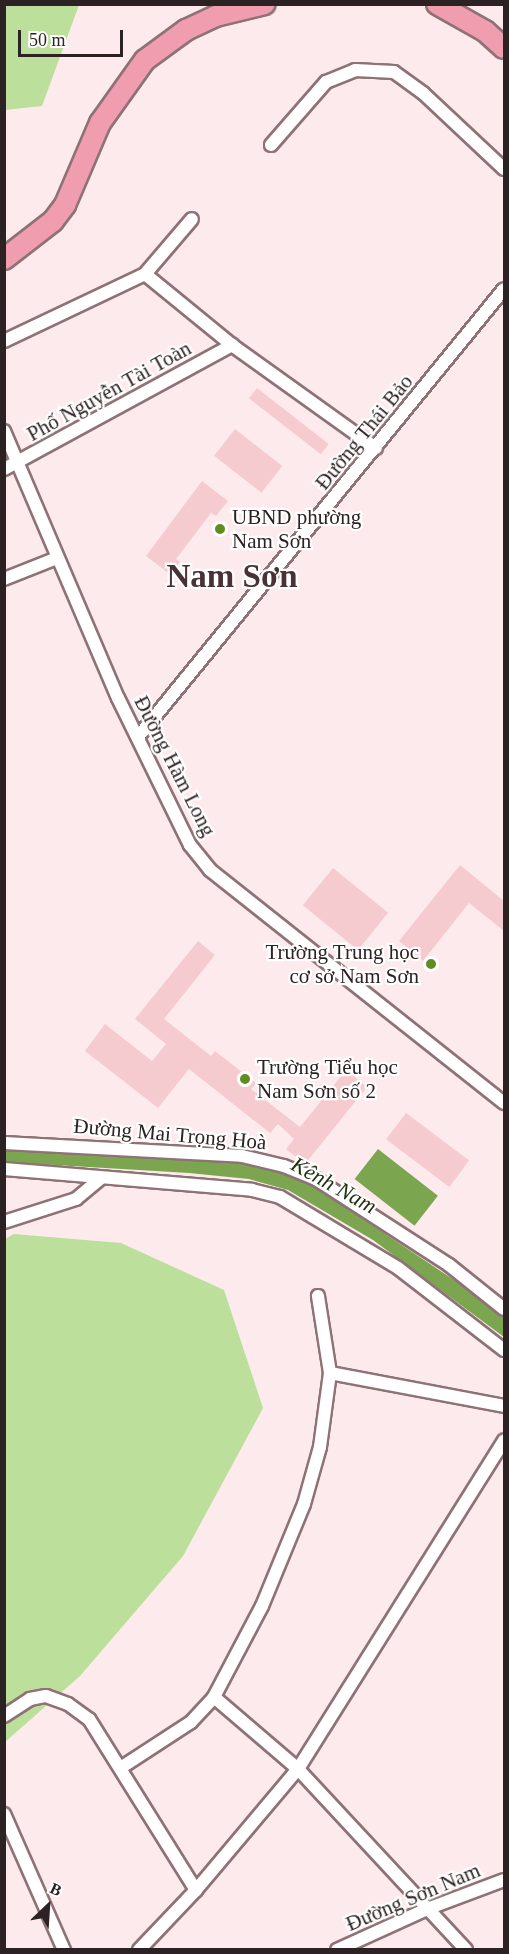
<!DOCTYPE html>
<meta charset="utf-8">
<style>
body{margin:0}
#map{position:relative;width:509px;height:1954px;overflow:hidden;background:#fdeaec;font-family:Georgia,serif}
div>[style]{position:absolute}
.green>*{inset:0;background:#bcdf9b}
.water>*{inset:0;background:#7ca550;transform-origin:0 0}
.building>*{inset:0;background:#f6cbd0;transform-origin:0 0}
.roads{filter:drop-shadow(2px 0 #8e7276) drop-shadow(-2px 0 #8e7276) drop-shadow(0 2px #8e7276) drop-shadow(0 -2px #8e7276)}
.minor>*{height:12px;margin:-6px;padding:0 6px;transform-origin:6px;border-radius:6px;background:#fff}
.primary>*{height:20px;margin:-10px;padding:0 10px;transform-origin:10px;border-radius:10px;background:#f19db0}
.dots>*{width:16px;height:16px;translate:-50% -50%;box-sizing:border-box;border:3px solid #fff;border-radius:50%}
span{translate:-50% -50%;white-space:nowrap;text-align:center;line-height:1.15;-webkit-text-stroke:4.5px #fff;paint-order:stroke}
.street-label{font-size:21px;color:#2d2223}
.poi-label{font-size:21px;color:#2d2223}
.left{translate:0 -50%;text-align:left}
.right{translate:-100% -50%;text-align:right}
.water-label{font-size:22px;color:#22320f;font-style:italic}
.town-label{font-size:33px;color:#493135;font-weight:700}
.frame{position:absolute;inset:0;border:6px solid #2d2223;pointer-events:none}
.north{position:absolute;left:18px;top:1876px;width:60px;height:60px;-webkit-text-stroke:4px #fff;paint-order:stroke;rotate:25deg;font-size:16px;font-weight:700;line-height:24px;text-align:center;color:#2d2223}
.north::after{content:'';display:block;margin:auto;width:21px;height:27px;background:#2d2223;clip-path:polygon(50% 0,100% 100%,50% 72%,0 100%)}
.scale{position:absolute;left:18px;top:30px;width:105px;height:27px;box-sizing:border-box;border:3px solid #2d2223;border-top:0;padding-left:8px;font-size:18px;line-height:21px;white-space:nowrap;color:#2d2223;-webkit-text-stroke:4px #fff;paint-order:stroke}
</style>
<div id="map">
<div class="green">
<i style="clip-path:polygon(4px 5px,79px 5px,42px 106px,5px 110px)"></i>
<i style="clip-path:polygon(14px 1234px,121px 1243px,224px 1290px,263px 1408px,183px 1556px,80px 1676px,5px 1742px,5px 1239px)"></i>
</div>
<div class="water">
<i style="clip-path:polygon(5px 1148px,242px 1162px,276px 1170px,309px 1183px,469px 1290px,504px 1317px,504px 1337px,373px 1240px,288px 1190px,249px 1179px,189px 1173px,5px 1162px)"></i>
<i style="left:378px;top:1149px;width:76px;height:38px;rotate:38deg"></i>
</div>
<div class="building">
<i style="left:257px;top:388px;width:91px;height:13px;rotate:38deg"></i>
<i style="left:235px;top:429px;width:60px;height:34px;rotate:38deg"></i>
<i style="clip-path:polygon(202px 481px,228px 501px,216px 516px,211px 513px,176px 559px,180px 562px,171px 575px,146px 556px)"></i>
<i style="clip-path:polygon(460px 865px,504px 901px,504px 931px,469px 903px,423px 961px,399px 941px)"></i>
<i style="left:333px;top:868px;width:71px;height:48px;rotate:39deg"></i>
<i style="clip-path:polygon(198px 941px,215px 955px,164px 1019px,211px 1056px,215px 1051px,256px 1083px,251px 1089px,300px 1127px,346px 1070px,367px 1087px,305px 1164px,286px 1149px,294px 1139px,278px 1124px,270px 1133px,189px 1069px,158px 1108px,85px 1051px,105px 1024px,152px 1061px,166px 1044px,135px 1019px)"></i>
<i style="left:406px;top:1113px;width:79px;height:33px;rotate:37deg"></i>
</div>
<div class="roads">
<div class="minor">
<i style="left:271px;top:145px;width:84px;rotate:-48.9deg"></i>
<i style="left:326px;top:82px;width:31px;rotate:-22deg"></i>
<i style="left:355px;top:70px;width:39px;rotate:3deg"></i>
<i style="left:394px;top:72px;width:36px;rotate:36deg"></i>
<i style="left:423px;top:93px;width:111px;rotate:43.2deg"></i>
<i style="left:145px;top:274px;width:112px;rotate:39.2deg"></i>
<i style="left:232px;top:345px;width:177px;rotate:35.6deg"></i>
<i style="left:4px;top:341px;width:156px;rotate:-25.4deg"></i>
<i style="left:145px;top:274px;width:72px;rotate:-49.5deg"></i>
<i style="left:4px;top:431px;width:290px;rotate:66.9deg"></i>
<i style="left:118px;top:698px;width:164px;rotate:63.9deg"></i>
<i style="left:190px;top:845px;width:32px;rotate:51deg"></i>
<i style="left:210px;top:870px;width:375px;rotate:38.4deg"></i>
<i style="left:4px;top:469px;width:260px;rotate:-28.5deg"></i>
<i style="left:4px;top:579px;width:57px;rotate:-21.6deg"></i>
<i style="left:138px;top:737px;width:578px;rotate:-50.75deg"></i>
<i style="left:4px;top:1143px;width:238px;rotate:3.1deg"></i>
<i style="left:242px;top:1156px;width:43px;rotate:13.4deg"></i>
<i style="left:284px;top:1166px;width:35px;rotate:22deg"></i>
<i style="left:316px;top:1179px;width:158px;rotate:32.9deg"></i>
<i style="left:449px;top:1265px;width:70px;rotate:38.7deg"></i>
<i style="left:4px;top:1169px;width:249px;rotate:4.8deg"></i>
<i style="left:252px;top:1190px;width:29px;rotate:14deg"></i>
<i style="left:280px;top:1197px;width:138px;rotate:31deg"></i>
<i style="left:398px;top:1268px;width:134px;rotate:37.7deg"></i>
<i style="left:4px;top:1222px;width:76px;rotate:-17.7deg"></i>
<i style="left:76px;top:1199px;width:33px;rotate:-40deg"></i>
<i style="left:330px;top:1373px;width:177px;rotate:10.7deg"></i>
<i style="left:214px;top:1697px;width:111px;rotate:40.6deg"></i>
<i style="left:298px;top:1769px;width:247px;rotate:47.1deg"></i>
<i style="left:4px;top:1716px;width:31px;rotate:-33deg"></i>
<i style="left:30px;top:1699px;width:16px;rotate:-11deg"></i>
<i style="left:46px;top:1696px;width:23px;rotate:20deg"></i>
<i style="left:68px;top:1704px;width:26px;rotate:36deg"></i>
<i style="left:89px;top:1719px;width:202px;rotate:58deg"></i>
<i style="left:122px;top:1767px;width:82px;rotate:-33.1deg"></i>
<i style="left:191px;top:1722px;width:34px;rotate:-47deg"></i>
<i style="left:214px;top:1697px;width:103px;rotate:-62.2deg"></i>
<i style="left:262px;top:1606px;width:110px;rotate:-67.6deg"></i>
<i style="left:304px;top:1504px;width:59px;rotate:-74.3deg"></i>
<i style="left:320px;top:1447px;width:75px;rotate:-82.3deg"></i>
<i style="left:330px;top:1373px;width:78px;rotate:-98.9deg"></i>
<i style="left:4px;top:1814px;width:149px;rotate:66.2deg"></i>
<i style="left:139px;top:1950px;width:83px;rotate:-46.5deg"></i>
<i style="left:196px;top:1890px;width:158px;rotate:-49.9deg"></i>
<i style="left:298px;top:1769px;width:388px;rotate:-57.9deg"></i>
<i style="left:337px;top:1950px;width:99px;rotate:-24.5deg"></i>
<i style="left:427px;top:1909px;width:82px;rotate:-20.6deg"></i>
</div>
<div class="primary">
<i style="left:437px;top:4px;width:55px;rotate:29.4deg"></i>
<i style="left:485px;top:31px;width:25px;rotate:42deg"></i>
<i style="left:4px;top:259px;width:62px;rotate:-37.8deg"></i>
<i style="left:53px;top:221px;width:20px;rotate:-53deg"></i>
<i style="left:65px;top:205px;width:89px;rotate:-66.9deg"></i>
<i style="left:100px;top:123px;width:77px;rotate:-54.5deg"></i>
<i style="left:145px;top:60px;width:51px;rotate:-36.2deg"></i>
<i style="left:186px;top:30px;width:33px;rotate:-25deg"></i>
<i style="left:216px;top:16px;width:50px;rotate:-13.8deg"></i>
</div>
</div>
<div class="dots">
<i style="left:220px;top:529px;background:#5f8d20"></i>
<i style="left:431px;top:964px;background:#5f8d20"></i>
<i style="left:245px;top:1079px;background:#5f8d20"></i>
</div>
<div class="street-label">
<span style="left:109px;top:391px;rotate:-29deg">Phố Nguyễn Tài Toàn</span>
<span style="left:364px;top:432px;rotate:-51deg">Đường Thái Bảo</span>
<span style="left:175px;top:766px;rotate:63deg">Đường Hàm Long</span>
<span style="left:170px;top:1134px;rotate:5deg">Đường Mai Trọng Hoà</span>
<span style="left:413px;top:1897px;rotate:-23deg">Đường Sơn Nam</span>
</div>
<div class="poi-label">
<span class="left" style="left:232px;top:529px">UBND phường<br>Nam Sơn</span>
<span class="right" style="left:419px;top:964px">Trường Trung học<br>cơ sở Nam Sơn</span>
<span class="left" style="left:257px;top:1079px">Trường Tiểu học<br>Nam Sơn số 2</span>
</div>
<div class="water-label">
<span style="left:334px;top:1185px;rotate:29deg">Kênh Nam</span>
</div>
<div class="town-label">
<span style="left:232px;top:577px">Nam Sơn</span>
</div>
<div class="frame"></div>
<div class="north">B</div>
<div class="scale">50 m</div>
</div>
